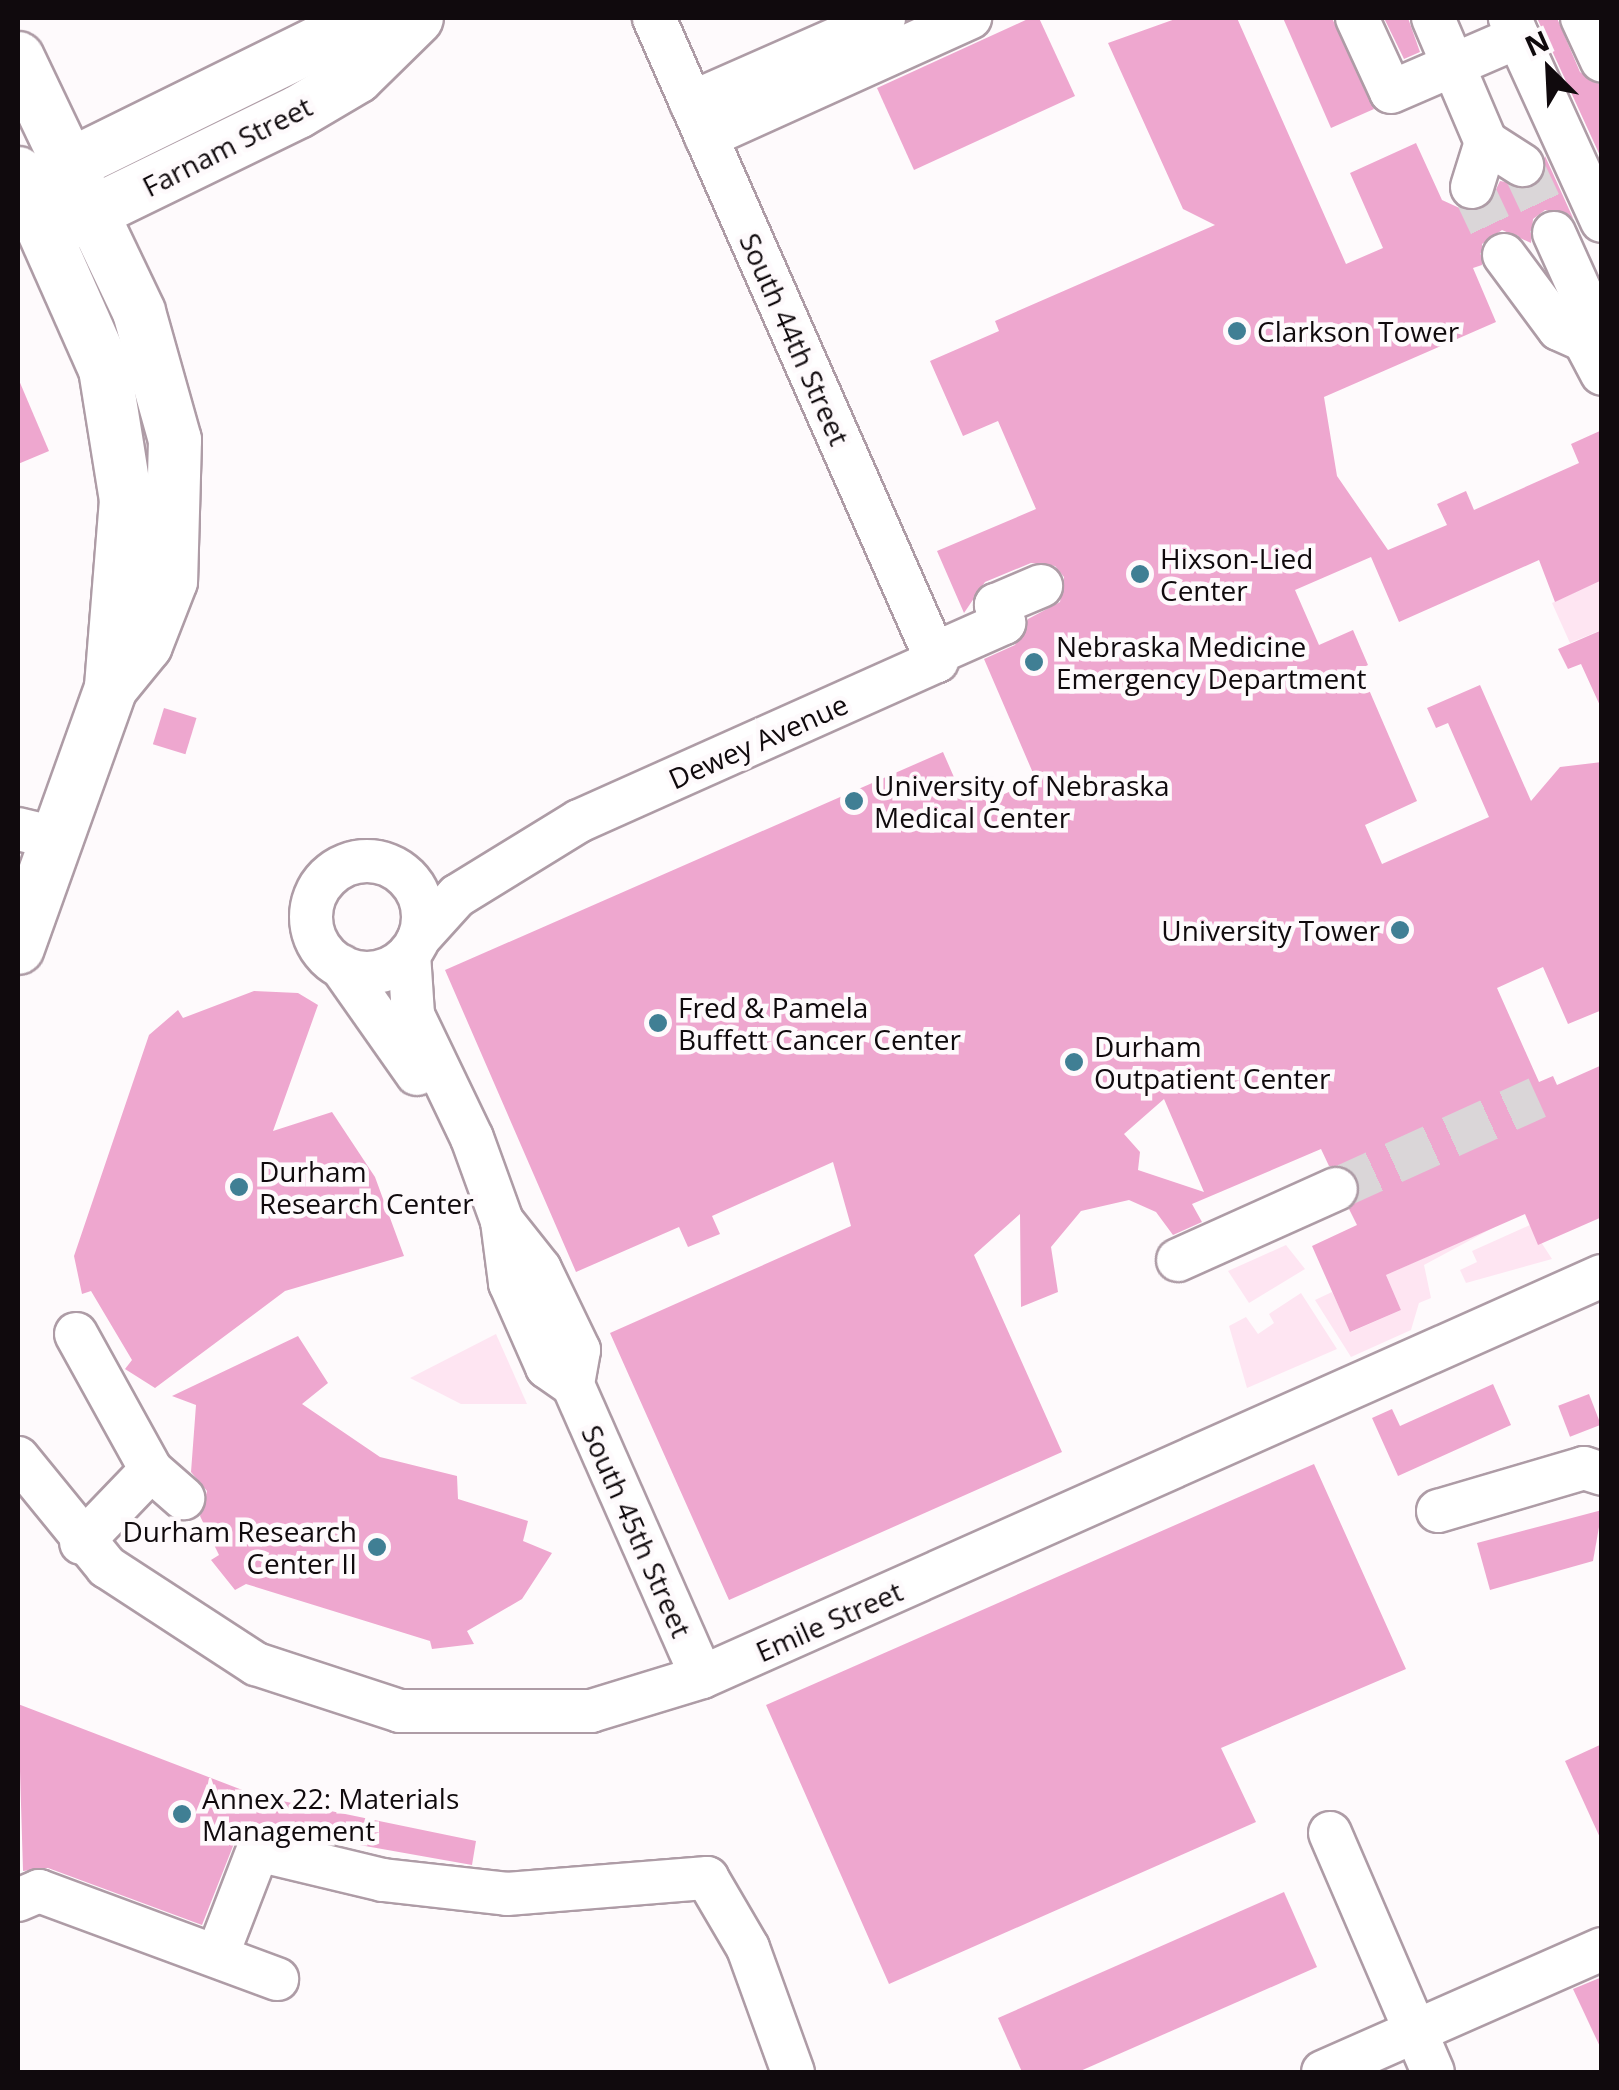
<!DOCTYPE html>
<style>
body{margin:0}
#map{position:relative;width:1619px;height:2090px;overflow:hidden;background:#fefafc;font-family:"Open Sans",sans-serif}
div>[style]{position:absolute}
.green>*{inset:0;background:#fee5f2}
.building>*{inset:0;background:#eea7cf;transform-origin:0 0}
.minor-tunnel>*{height:42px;margin-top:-21px;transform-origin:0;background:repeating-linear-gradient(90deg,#dad6d8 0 42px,transparent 0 63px)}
.roads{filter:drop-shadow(2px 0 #ae9ca6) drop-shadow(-2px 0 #ae9ca6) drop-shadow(0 2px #ae9ca6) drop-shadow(0 -2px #ae9ca6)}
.minor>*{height:42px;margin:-21px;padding:0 21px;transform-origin:21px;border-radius:21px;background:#fff}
.minor>.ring{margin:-21px;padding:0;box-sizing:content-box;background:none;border:42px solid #fff;border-radius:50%}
.major>*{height:52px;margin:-26px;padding:0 26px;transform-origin:26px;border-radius:26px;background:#fff}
.dots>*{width:28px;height:28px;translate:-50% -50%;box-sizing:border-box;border:5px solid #fefafc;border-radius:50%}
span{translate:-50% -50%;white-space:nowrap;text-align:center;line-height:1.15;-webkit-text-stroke:9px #fefafc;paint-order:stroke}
.street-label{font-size:28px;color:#100a0d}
.poi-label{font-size:28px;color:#100a0d}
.left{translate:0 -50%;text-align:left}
.right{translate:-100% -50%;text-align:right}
.frame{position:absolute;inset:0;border:20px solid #100a0d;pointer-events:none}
.north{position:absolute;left:1499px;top:20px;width:100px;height:100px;-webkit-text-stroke:8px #fefafc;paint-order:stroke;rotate:336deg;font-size:28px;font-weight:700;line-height:40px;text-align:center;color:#100a0d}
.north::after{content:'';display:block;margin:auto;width:35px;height:45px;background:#100a0d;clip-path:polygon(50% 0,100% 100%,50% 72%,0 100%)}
</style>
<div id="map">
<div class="green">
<i style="clip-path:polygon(1601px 580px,1601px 630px,1570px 643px,1552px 603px)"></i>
<i style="clip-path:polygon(1502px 1223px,1424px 1265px,1431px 1298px,1419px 1303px,1411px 1330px,1351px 1357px,1315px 1300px,1332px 1292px,1351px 1332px,1401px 1310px,1386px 1275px)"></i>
<i style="clip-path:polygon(1530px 1225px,1552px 1259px,1466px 1283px,1460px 1270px,1477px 1262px,1472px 1251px)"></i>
<i style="clip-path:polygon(1286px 1245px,1305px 1269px,1249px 1303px,1228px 1271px)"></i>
<i style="clip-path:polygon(1301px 1293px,1337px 1349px,1247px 1388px,1229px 1326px,1246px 1317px,1258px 1334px,1274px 1323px,1269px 1314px)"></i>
<i style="clip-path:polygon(496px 1334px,527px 1404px,461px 1404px,410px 1378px)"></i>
</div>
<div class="building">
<i style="clip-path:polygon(1030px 18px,1039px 18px,1075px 96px,914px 170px,877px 88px)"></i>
<i style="clip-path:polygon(evenodd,1178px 18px,1237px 18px,1346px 264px,1383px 248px,1350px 173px,1416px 143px,1442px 200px,1466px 211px,1488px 206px,1500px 181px,1534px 187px,1545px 156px,1573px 218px,1545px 210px,1533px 219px,1531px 243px,1502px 230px,1482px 244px,1482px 265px,1473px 268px,1496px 322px,1324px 397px,1337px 476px,1388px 550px,1447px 525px,1437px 504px,1466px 491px,1474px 510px,1579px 463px,1571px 444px,1602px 430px,1602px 580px,1555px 602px,1539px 560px,1399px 622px,1371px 557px,1295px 590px,1319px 645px,1353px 630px,1368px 665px,1360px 669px,1417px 801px,1365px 825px,1382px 864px,1489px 817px,1448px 723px,1436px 728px,1427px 708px,1480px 685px,1531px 801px,1560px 767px,1602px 762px,1602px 1010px,1568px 1024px,1543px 967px,1497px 988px,1539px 1082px,1553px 1076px,1557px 1085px,1602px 1065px,1602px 1217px,1538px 1245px,1525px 1214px,1386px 1275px,1401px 1310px,1350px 1332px,1312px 1246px,1357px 1225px,1349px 1209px,1361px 1191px,1351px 1169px,1329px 1166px,1321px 1149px,1192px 1204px,1202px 1222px,1173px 1235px,1156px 1212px,1129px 1200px,1081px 1211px,1051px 1247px,1058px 1292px,1021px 1307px,1020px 1214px,974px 1255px,1062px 1452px,729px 1600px,610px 1333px,851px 1226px,833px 1162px,712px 1216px,720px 1234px,688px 1247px,679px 1227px,576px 1272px,445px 970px,943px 752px,960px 791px,978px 783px,986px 802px,1036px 780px,984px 659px,1015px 645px,1028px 619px,1060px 602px,1064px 577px,1055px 566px,1031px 563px,985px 582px,964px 613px,937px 551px,1036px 509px,998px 421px,963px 436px,930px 361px,999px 331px,995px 321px,1215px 225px,1183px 209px,1108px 43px,1178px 18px,1164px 1099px,1204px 1192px,1138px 1170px,1140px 1152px,1124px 1134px,1164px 1099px)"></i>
<i style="clip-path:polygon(1283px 18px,1332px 18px,1374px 109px,1331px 128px)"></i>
<i style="clip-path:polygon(1384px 18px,1408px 18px,1420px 52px,1404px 59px)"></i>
<i style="clip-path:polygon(1537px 18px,1557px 18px,1580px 72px,1602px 86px,1602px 160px)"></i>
<i style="clip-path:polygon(18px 378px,49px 451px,18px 464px)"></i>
<i style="clip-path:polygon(1602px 630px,1602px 710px,1581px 664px,1568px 669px,1558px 649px)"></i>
<i style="left:164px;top:708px;width:34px;height:38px;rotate:17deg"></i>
<i style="clip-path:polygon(254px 991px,298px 993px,318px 1005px,273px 1131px,332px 1112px,375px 1177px,404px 1256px,285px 1291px,155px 1388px,125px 1369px,132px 1360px,91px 1291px,82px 1294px,74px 1256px,149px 1035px,178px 1010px,183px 1018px)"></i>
<i style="clip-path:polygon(298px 1336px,328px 1383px,302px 1404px,380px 1457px,457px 1476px,458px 1499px,528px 1521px,523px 1541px,552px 1553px,522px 1599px,467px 1631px,474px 1644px,432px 1649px,430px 1641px,246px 1584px,235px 1590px,211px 1560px,219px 1555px,200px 1516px,207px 1491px,191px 1472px,196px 1405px,172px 1396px)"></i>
<i style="clip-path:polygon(1493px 1384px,1511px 1425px,1398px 1476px,1372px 1418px,1392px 1409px,1400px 1426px)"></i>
<i style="left:1589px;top:1394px;width:33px;height:33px;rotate:69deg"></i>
<i style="clip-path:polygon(1314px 1464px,1406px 1669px,1221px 1748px,1256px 1822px,889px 1984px,766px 1705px)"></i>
<i style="clip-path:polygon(1602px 1510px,1593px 1561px,1490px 1590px,1477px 1543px)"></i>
<i style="clip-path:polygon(18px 1704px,258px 1796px,476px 1841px,472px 1865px,253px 1826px,235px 1841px,202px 1925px,48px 1868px,23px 1871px)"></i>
<i style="clip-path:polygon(1602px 1744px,1602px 1842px,1565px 1761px)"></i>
<i style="clip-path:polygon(1284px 1892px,1317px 1967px,1078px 2072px,1022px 2072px,998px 2018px)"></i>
<i style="clip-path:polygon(1602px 1977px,1602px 2051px,1573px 1989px)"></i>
</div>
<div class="minor-tunnel">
<i style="left:1522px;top:165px;width:75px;rotate:64.8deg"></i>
<i style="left:1472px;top:187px;width:75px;rotate:64.8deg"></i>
<i style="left:1336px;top:1189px;width:221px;rotate:-24.4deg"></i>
</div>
<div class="roads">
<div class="minor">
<i style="left:1357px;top:18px;width:81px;rotate:65.3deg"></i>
<i style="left:1391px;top:92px;width:138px;rotate:-23.4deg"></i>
<i style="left:1518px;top:37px;width:21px;rotate:-113deg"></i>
<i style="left:1433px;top:18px;width:135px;rotate:66.9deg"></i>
<i style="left:1486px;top:142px;width:43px;rotate:32.6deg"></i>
<i style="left:1582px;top:18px;width:47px;rotate:65.1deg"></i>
<i style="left:1518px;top:37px;width:202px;rotate:65.5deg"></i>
<i style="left:691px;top:103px;width:211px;rotate:-23.8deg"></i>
<i style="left:706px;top:137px;width:290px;rotate:-24.3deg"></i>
<i style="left:1472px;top:187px;width:47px;rotate:-72.7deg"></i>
<i style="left:1554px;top:233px;width:90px;rotate:65.7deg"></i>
<i style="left:1591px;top:315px;width:26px;rotate:106deg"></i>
<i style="left:1584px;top:340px;width:38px;rotate:62deg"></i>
<i style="left:1504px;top:255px;width:92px;rotate:53.4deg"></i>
<i style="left:1559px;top:329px;width:27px;rotate:24deg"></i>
<i style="left:934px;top:654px;width:77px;rotate:-23.9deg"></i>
<i style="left:1004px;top:623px;width:20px;rotate:-114deg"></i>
<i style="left:996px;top:605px;width:49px;rotate:-22.9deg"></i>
<i style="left:18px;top:829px;width:43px;rotate:13.4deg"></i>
<i class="ring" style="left:311px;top:861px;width:70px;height:70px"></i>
<i style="left:419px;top:938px;width:57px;rotate:-47.9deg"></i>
<i style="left:457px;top:896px;width:143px;rotate:-31.6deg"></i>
<i style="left:579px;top:821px;width:392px;rotate:-24.1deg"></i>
<i style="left:937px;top:661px;width:703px;rotate:-113.76deg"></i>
<i style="left:409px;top:954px;width:61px;rotate:86.2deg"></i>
<i style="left:413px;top:1015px;width:136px;rotate:64.4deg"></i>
<i style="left:472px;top:1138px;width:88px;rotate:70.1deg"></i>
<i style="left:502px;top:1221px;width:63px;rotate:82.6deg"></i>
<i style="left:510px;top:1283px;width:92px;rotate:66.2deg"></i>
<i style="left:547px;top:1367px;width:32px;rotate:35deg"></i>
<i style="left:573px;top:1385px;width:319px;rotate:66.2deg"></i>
<i style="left:341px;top:966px;width:132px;rotate:54.9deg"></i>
<i style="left:502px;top:1221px;width:61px;rotate:51.6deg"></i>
<i style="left:540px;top:1269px;width:90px;rotate:64.3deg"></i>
<i style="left:579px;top:1350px;width:36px;rotate:100deg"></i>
<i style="left:1178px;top:1260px;width:173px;rotate:-24.2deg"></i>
<i style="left:76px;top:1334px;width:155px;rotate:61.1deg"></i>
<i style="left:151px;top:1470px;width:101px;rotate:133.8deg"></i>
<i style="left:18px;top:1458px;width:141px;rotate:50.8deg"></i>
<i style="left:107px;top:1567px;width:178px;rotate:33.1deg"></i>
<i style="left:256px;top:1664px;width:151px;rotate:18.1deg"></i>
<i style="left:400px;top:1711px;width:191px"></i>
<i style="left:591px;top:1711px;width:116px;rotate:-17deg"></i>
<i style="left:702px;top:1677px;width:985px;rotate:-24.02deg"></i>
<i style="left:151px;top:1470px;width:43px;rotate:41.2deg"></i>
<i style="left:1438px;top:1511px;width:152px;rotate:-16.4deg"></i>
<i style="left:1584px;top:1468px;width:19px;rotate:18deg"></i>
<i style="left:1330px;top:1833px;width:260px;rotate:66.7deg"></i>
<i style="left:18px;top:1900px;width:23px;rotate:-23deg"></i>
<i style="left:39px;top:1891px;width:254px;rotate:20.3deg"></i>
<i style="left:217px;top:1956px;width:114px;rotate:-68.9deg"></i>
<i style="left:258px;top:1850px;width:129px;rotate:13.5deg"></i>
<i style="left:383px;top:1880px;width:125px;rotate:6.4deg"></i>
<i style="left:507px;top:1894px;width:201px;rotate:-4.6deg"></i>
<i style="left:707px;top:1878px;width:81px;rotate:59.6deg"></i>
<i style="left:748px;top:1948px;width:132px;rotate:70.1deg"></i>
<i style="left:1323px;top:2072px;width:305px;rotate:-23.8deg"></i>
</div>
<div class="major">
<i style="left:18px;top:58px;width:281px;rotate:64.5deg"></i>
<i style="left:139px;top:312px;width:133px;rotate:74.3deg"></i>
<i style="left:175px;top:440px;width:141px;rotate:91.6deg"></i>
<i style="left:171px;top:581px;width:69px;rotate:111.3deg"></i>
<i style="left:146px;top:645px;width:55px;rotate:129.1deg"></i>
<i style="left:18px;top:173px;width:214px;rotate:66.1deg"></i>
<i style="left:105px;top:369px;width:133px;rotate:80.9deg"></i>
<i style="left:126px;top:500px;width:189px;rotate:94.6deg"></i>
<i style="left:111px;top:688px;width:276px;rotate:109.7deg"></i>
<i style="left:37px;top:181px;width:369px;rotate:-26.2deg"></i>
<i style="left:60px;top:228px;width:265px;rotate:-26deg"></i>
<i style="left:298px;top:112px;width:69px;rotate:-30.7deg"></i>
<i style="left:357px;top:77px;width:84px;rotate:-44.5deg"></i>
</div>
</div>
<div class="dots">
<i style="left:1237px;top:331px;background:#407f94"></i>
<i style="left:1140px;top:574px;background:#407f94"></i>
<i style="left:1034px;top:662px;background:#407f94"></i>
<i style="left:854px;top:801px;background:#407f94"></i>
<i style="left:1400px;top:930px;background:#407f94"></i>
<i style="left:658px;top:1023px;background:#407f94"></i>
<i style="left:1074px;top:1062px;background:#407f94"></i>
<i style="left:239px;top:1187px;background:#407f94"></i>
<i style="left:377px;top:1547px;background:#407f94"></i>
<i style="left:182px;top:1814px;background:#407f94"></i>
</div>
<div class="street-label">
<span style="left:227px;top:146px;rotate:-27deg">Farnam Street</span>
<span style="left:795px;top:339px;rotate:66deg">South 44th Street</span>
<span style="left:758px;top:741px;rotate:-24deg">Dewey Avenue</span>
<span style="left:637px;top:1531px;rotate:66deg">South 45th Street</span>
<span style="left:829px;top:1621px;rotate:-24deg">Emile Street</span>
</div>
<div class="poi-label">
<span class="left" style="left:1257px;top:331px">Clarkson Tower</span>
<span class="left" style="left:1160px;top:574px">Hixson-Lied<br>Center</span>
<span class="left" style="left:1056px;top:662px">Nebraska Medicine<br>Emergency Department</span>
<span class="left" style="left:874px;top:801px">University of Nebraska<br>Medical Center</span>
<span class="right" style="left:1380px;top:930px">University Tower</span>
<span class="left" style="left:678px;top:1023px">Fred &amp; Pamela<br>Buffett Cancer Center</span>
<span class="left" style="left:1094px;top:1062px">Durham<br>Outpatient Center</span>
<span class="left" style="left:259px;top:1187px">Durham<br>Research Center</span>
<span class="right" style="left:357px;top:1547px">Durham Research<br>Center II</span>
<span class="left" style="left:202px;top:1814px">Annex 22: Materials<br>Management</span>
</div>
<div class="frame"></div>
<div class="north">N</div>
</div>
